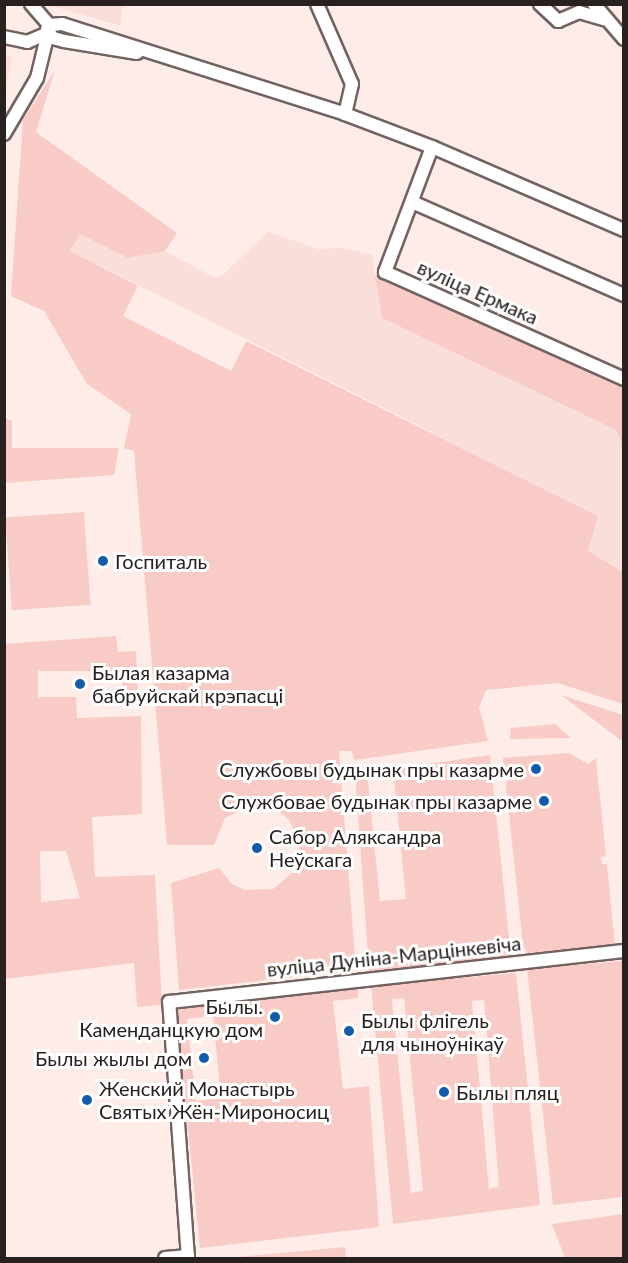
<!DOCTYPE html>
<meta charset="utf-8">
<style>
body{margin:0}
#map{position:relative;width:628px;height:1263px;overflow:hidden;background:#feece9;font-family:Lato,sans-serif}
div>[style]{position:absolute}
.built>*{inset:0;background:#f9deda}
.green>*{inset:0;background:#f9cbc6;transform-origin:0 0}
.roads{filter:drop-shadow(2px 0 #726361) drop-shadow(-2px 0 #726361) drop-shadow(0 2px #726361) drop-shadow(0 -2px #726361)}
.minor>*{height:12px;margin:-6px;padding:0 6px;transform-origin:6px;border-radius:6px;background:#fff}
.dots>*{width:16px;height:16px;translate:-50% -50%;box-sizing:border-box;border:3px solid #fff;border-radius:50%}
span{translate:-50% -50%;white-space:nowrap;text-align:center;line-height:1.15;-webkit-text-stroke:6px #fff;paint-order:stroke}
.street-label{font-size:20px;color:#282120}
.poi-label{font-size:20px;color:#282120}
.left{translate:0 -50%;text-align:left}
.right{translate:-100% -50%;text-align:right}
.frame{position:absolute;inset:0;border:6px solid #282120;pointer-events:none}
</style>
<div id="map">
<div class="built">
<i style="clip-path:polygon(48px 5px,122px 5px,121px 26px)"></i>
<i style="clip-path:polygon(5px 54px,12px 56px,5px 96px,4px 54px)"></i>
<i style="clip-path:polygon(268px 232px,321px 250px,337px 247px,372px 255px,382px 318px,616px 430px,624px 446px,623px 572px,588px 551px,598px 516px,70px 251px,80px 234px,128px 258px,165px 251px,215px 278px,223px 275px)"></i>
</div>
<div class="green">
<i style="clip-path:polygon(55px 70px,36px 132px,177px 233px,165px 251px,128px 258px,80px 234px,70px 251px,138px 286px,123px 316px,231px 371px,246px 341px,598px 516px,588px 551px,623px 572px,623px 704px,558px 683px,486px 690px,479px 707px,488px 741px,355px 760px,351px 751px,339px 751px,356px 970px,179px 990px,171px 883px,219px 868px,232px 884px,245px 890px,273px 889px,294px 871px,300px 845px,289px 820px,279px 811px,252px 805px,225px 818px,214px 845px,167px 845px,134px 451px,124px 448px,131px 414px,87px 384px,44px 311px,11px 296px,23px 120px)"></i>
<i style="clip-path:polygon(375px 275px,623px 386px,623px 446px,616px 430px,382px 318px)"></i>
<i style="clip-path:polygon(5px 418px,12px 421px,12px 448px,119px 448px,114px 475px,5px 483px)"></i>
<i style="left:84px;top:512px;width:93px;height:79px;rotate:86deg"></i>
<i style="clip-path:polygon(evenodd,116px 636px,118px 652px,136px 651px,138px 697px,123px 697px,122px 671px,38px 671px,38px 697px,76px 697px,77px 718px,141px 716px,142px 814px,92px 817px,95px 877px,155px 875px,162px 1005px,137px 1007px,134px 963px,5px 979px,5px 644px,116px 636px,40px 851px,66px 851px,80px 898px,41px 902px,40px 851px)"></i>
<i style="clip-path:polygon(561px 695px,623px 715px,623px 746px,623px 742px)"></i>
<i style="clip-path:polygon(555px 724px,571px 738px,510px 739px,511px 728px)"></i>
<i style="clip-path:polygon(569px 753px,588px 764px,596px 758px,606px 856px,601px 857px,602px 864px,607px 864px,615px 946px,528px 954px,523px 946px,503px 758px)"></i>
<i style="clip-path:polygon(490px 755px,511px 957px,369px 971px,355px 772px,367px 772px,380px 901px,406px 899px,393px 769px)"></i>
<i style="clip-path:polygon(623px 961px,623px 1197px,553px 1205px,527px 969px)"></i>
<i style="clip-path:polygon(evenodd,516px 973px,540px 1205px,393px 1224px,371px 986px,516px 973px,404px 998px,423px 1191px,411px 1193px,392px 999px,404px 998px,516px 973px,484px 1000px,499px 1187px,489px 1189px,472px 1001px,484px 1000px)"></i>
<i style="clip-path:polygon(evenodd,358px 985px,358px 998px,333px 1001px,343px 1089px,369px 1086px,379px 1227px,200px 1248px,176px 1009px,358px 985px,213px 1016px,221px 1098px,196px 1101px,187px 1019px,213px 1016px)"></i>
<i style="clip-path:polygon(623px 1214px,623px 1258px,565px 1258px,552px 1224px)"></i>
<i style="clip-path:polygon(345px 1247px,346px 1258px,228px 1258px)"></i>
</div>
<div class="roads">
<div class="minor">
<i style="left:31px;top:4px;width:28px;rotate:49deg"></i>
<i style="left:317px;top:4px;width:87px;rotate:66.4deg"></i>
<i style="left:352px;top:84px;width:31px;rotate:103deg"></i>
<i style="left:540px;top:4px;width:25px;rotate:43deg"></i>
<i style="left:558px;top:21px;width:23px;rotate:-23deg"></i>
<i style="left:579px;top:12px;width:26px;rotate:16deg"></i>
<i style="left:594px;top:4px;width:46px;rotate:49.4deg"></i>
<i style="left:49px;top:25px;width:13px;rotate:-4deg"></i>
<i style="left:62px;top:24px;width:297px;rotate:17.6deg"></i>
<i style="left:345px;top:114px;width:93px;rotate:20.8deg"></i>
<i style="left:432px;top:147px;width:209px;rotate:23.4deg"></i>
<i style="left:47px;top:29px;width:11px;rotate:56deg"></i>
<i style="left:53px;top:38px;width:11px;rotate:15deg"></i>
<i style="left:64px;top:41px;width:74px;rotate:9.3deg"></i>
<i style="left:4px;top:37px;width:24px;rotate:12deg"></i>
<i style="left:27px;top:42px;width:23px;rotate:-23deg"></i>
<i style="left:48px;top:33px;width:46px;rotate:103.7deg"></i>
<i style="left:37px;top:78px;width:65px;rotate:120.5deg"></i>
<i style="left:432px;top:147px;width:134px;rotate:110.6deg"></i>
<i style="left:385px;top:272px;width:262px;rotate:24.1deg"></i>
<i style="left:412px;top:202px;width:232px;rotate:23.7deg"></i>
<i style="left:165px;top:1258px;width:23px;rotate:-5deg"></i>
<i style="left:188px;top:1258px;width:257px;rotate:-94.2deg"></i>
<i style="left:169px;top:1002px;width:458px;rotate:-6.4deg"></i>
</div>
</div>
<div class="dots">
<i style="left:103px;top:561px;background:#145cab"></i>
<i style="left:80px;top:684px;background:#145cab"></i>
<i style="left:536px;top:769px;background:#145cab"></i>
<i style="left:544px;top:801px;background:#145cab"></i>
<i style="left:257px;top:848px;background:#145cab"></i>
<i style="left:275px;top:1017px;background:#145cab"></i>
<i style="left:349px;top:1031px;background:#145cab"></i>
<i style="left:204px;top:1058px;background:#145cab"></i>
<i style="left:444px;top:1092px;background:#145cab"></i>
<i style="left:87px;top:1100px;background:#145cab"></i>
</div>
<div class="street-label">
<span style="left:478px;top:292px;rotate:24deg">вуліца Ермака</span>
<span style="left:394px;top:956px;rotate:-6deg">вуліца Дуніна-Марцінкевіча</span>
</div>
<div class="poi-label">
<span class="left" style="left:115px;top:561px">Госпиталь</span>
<span class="left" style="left:92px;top:684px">Былая казарма<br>бабруйскай крэпасці</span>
<span class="right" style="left:524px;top:769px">Службовы будынак пры казарме</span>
<span class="right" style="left:532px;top:801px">Службовае будынак пры казарме</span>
<span class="left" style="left:269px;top:848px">Сабор Аляксандра<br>Неўскага</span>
<span class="right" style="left:263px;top:1018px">Былы.<br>Каменданцкую дом</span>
<span class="left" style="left:361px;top:1032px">Былы флігель<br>для чыноўнікаў</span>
<span class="right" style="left:192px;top:1058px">Былы жылы дом</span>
<span class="left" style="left:99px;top:1100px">Женский Монастырь<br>Святых Жён-Мироносиц</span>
<span class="left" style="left:456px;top:1092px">Былы пляц</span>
</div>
<div class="frame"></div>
</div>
